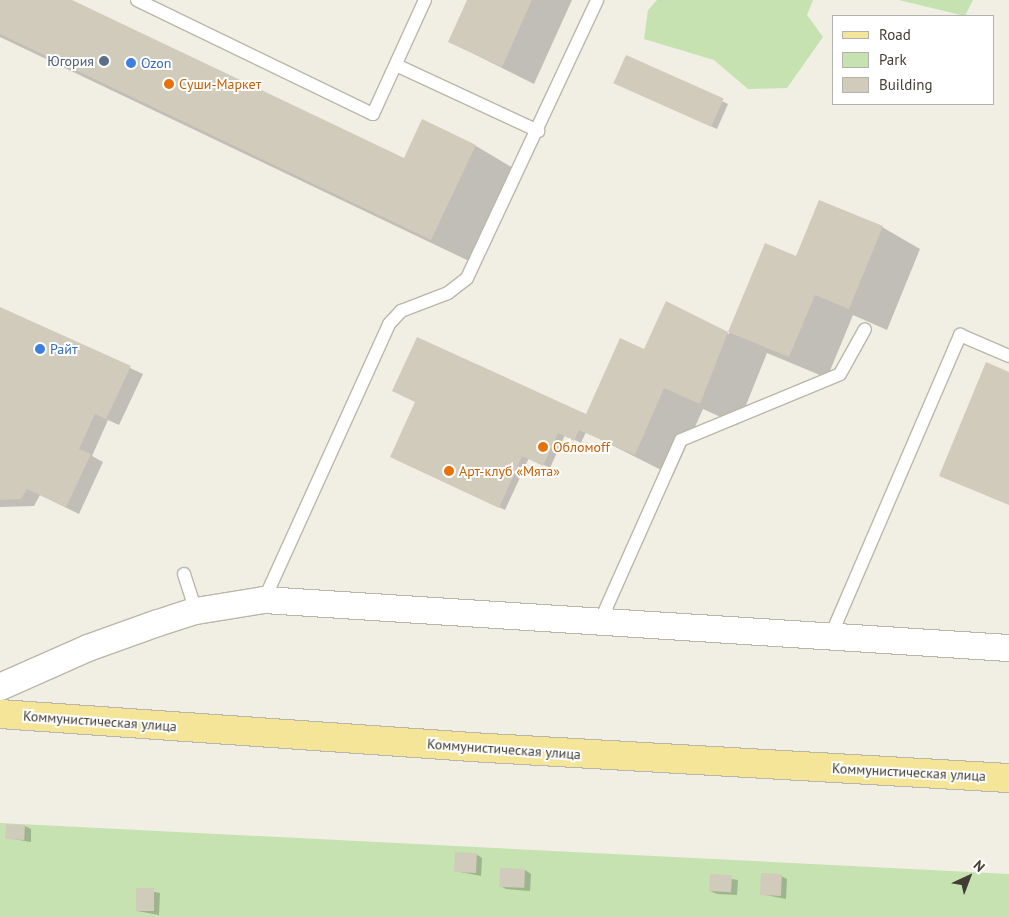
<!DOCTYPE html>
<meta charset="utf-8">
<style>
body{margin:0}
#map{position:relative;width:1009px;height:917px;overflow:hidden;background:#f1eee4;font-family:"PT Sans",sans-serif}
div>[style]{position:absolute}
.green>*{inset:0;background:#c6e2b0}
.shadow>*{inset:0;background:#0003}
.building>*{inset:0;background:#d1cbbb;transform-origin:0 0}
.roads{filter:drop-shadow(1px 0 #bbb7a8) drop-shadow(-1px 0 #bbb7a8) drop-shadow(0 1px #bbb7a8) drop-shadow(0 -1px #bbb7a8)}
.lane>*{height:12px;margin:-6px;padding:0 6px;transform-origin:6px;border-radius:6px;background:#fff}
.street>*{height:26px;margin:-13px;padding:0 13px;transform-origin:13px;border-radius:13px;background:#fff}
.primary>*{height:28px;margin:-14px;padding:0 14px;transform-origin:14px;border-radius:14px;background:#f5e599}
.dots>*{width:14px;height:14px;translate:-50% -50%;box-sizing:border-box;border:2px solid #fff;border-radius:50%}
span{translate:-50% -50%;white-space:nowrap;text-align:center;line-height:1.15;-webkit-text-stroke:4px #fff;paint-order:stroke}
.service-label{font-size:14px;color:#4e5e75}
.right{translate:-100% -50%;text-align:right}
.shop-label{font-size:14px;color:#366cbe}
.left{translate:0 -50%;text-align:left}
.food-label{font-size:14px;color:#c56008}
.street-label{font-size:14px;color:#423e35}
.legend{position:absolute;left:832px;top:15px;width:162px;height:90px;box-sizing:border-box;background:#fff;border:1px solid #b3b2ae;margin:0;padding:6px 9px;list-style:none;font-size:15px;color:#423e35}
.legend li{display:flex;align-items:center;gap:10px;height:25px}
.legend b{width:25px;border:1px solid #b3b2ae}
.north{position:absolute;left:944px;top:852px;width:50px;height:50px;-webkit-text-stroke:4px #fff;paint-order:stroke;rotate:43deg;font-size:14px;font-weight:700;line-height:20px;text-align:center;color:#423e35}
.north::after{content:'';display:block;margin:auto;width:18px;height:22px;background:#423e35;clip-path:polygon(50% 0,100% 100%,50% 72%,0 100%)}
</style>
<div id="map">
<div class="green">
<i style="clip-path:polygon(657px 0,813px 0,807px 15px,823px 37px,787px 88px,748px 89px,714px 60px,644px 39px,648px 10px)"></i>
<i style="clip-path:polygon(899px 0,973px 0,965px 16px)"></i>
<i style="clip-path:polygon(0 823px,1009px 874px,1009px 917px,0 917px)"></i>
</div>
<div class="shadow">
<i style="clip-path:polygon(0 0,70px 0,404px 160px,476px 146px,513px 168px,469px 261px,0 37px)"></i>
<i style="clip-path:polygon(469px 0,572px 0,534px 84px,450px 42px)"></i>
<i style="clip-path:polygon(627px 56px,728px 104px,717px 129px,621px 86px)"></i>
<i style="clip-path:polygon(882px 227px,920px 249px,887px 330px,853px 315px,827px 378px,767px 353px,738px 425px,703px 409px,673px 476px,586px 432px,581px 443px,565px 435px,550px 468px,529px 458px,505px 510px,397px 460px,587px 416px,645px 351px,666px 303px,729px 334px,766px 244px,797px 257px)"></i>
<i style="clip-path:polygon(0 308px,143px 374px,119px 425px,108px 420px,92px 456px,103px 462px,79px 514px,40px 495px,34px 506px,0 507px)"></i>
<i style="clip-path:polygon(25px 826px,31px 829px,31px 842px,7px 838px)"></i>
<i style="clip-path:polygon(476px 854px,482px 858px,481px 876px,455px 871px)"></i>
<i style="clip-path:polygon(501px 869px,525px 870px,531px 874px,530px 891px,506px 889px,500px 886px)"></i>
<i style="clip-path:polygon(711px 876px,738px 880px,737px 895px,717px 894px,710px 891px)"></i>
<i style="clip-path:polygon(781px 876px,787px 879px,786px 899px,761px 894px)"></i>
<i style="clip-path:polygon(138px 889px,160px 893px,159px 915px,137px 911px)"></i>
</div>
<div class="building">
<i style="clip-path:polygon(0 0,72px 0,404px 158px,422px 119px,476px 145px,431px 240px,0 34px)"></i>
<i style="clip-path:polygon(467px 0,532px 0,502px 67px,448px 42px)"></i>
<i style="left:626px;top:55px;width:107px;height:31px;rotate:24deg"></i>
<i style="clip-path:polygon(819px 200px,883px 226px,849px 309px,815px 295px,789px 357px,728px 332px,765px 243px,796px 256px)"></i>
<i style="clip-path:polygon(666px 301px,728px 332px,700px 404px,664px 388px,635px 455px,579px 430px,574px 441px,558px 433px,543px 466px,522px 456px,499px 508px,390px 457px,415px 402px,392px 391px,417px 337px,586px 414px,620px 338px,644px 349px)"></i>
<i style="clip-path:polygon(0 307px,131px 366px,106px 419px,95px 414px,79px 449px,91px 454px,66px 507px,27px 489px,21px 499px,0 500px)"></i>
<i style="clip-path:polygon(986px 362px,1009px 372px,1009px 505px,939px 476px)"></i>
<i style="left:6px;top:824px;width:19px;height:15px;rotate:3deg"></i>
<i style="left:455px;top:852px;width:22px;height:20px;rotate:3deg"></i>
<i style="left:500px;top:868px;width:25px;height:19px;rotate:2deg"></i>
<i style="left:761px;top:873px;width:21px;height:22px;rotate:3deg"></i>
<i style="left:710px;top:874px;width:22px;height:17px;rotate:3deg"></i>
<i style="left:136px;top:888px;width:18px;height:23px"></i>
</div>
<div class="roads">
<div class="lane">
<i style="left:137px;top:0;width:262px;rotate:25.8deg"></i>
<i style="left:373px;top:114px;width:125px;rotate:-65.5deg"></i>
<i style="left:396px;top:65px;width:157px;rotate:24.9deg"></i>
<i style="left:184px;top:574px;width:39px;rotate:72deg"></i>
<i style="left:264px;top:600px;width:303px;rotate:-65.6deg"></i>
<i style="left:389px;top:324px;width:18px;rotate:-47deg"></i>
<i style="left:401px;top:311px;width:50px;rotate:-21deg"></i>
<i style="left:448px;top:293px;width:24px;rotate:-38deg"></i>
<i style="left:467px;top:278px;width:307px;rotate:-64.9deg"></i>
<i style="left:599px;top:624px;width:201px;rotate:-66deg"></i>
<i style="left:681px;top:440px;width:172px;rotate:-22.5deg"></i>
<i style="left:840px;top:374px;width:51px;rotate:-60.9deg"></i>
<i style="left:831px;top:635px;width:327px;rotate:-66.7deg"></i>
<i style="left:960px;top:335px;width:53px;rotate:23.2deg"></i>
</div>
<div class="street">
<i style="left:0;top:687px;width:96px;rotate:-23.9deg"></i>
<i style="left:88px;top:648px;width:74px;rotate:-19.7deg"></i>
<i style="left:158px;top:623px;width:40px;rotate:-18deg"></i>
<i style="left:196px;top:611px;width:69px;rotate:-9.2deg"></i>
<i style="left:264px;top:600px;width:747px;rotate:3.69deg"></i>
</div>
<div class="primary">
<i style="left:0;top:714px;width:489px;rotate:4deg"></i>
<i style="left:488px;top:748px;width:522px;rotate:3.3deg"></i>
</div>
</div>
<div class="dots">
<i style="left:104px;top:61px;background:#5c6f8a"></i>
<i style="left:131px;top:63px;background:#3f7fe0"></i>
<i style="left:169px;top:84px;background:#e8710a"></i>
<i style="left:40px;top:349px;background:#3f7fe0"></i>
<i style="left:543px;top:447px;background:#e8710a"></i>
<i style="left:449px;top:471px;background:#e8710a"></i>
</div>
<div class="service-label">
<span class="right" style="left:94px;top:61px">Югория</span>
</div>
<div class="shop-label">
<span class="left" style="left:141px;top:63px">Ozon</span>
<span class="left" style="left:50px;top:349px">Райт</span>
</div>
<div class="food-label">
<span class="left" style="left:179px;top:84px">Суши-Маркет</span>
<span class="left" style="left:553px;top:447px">Обломоff</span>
<span class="left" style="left:459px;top:471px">Арт-клуб «Мята»</span>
</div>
<div class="street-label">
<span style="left:100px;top:721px;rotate:4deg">Коммунистическая улица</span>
<span style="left:504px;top:749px;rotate:4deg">Коммунистическая улица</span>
<span style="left:909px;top:772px;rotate:3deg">Коммунистическая улица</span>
</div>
<ul class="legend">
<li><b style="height:6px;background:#f5e599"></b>Road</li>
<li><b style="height:14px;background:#c6e2b0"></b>Park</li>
<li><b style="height:14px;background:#d1cbbb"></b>Building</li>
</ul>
<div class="north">N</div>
</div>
